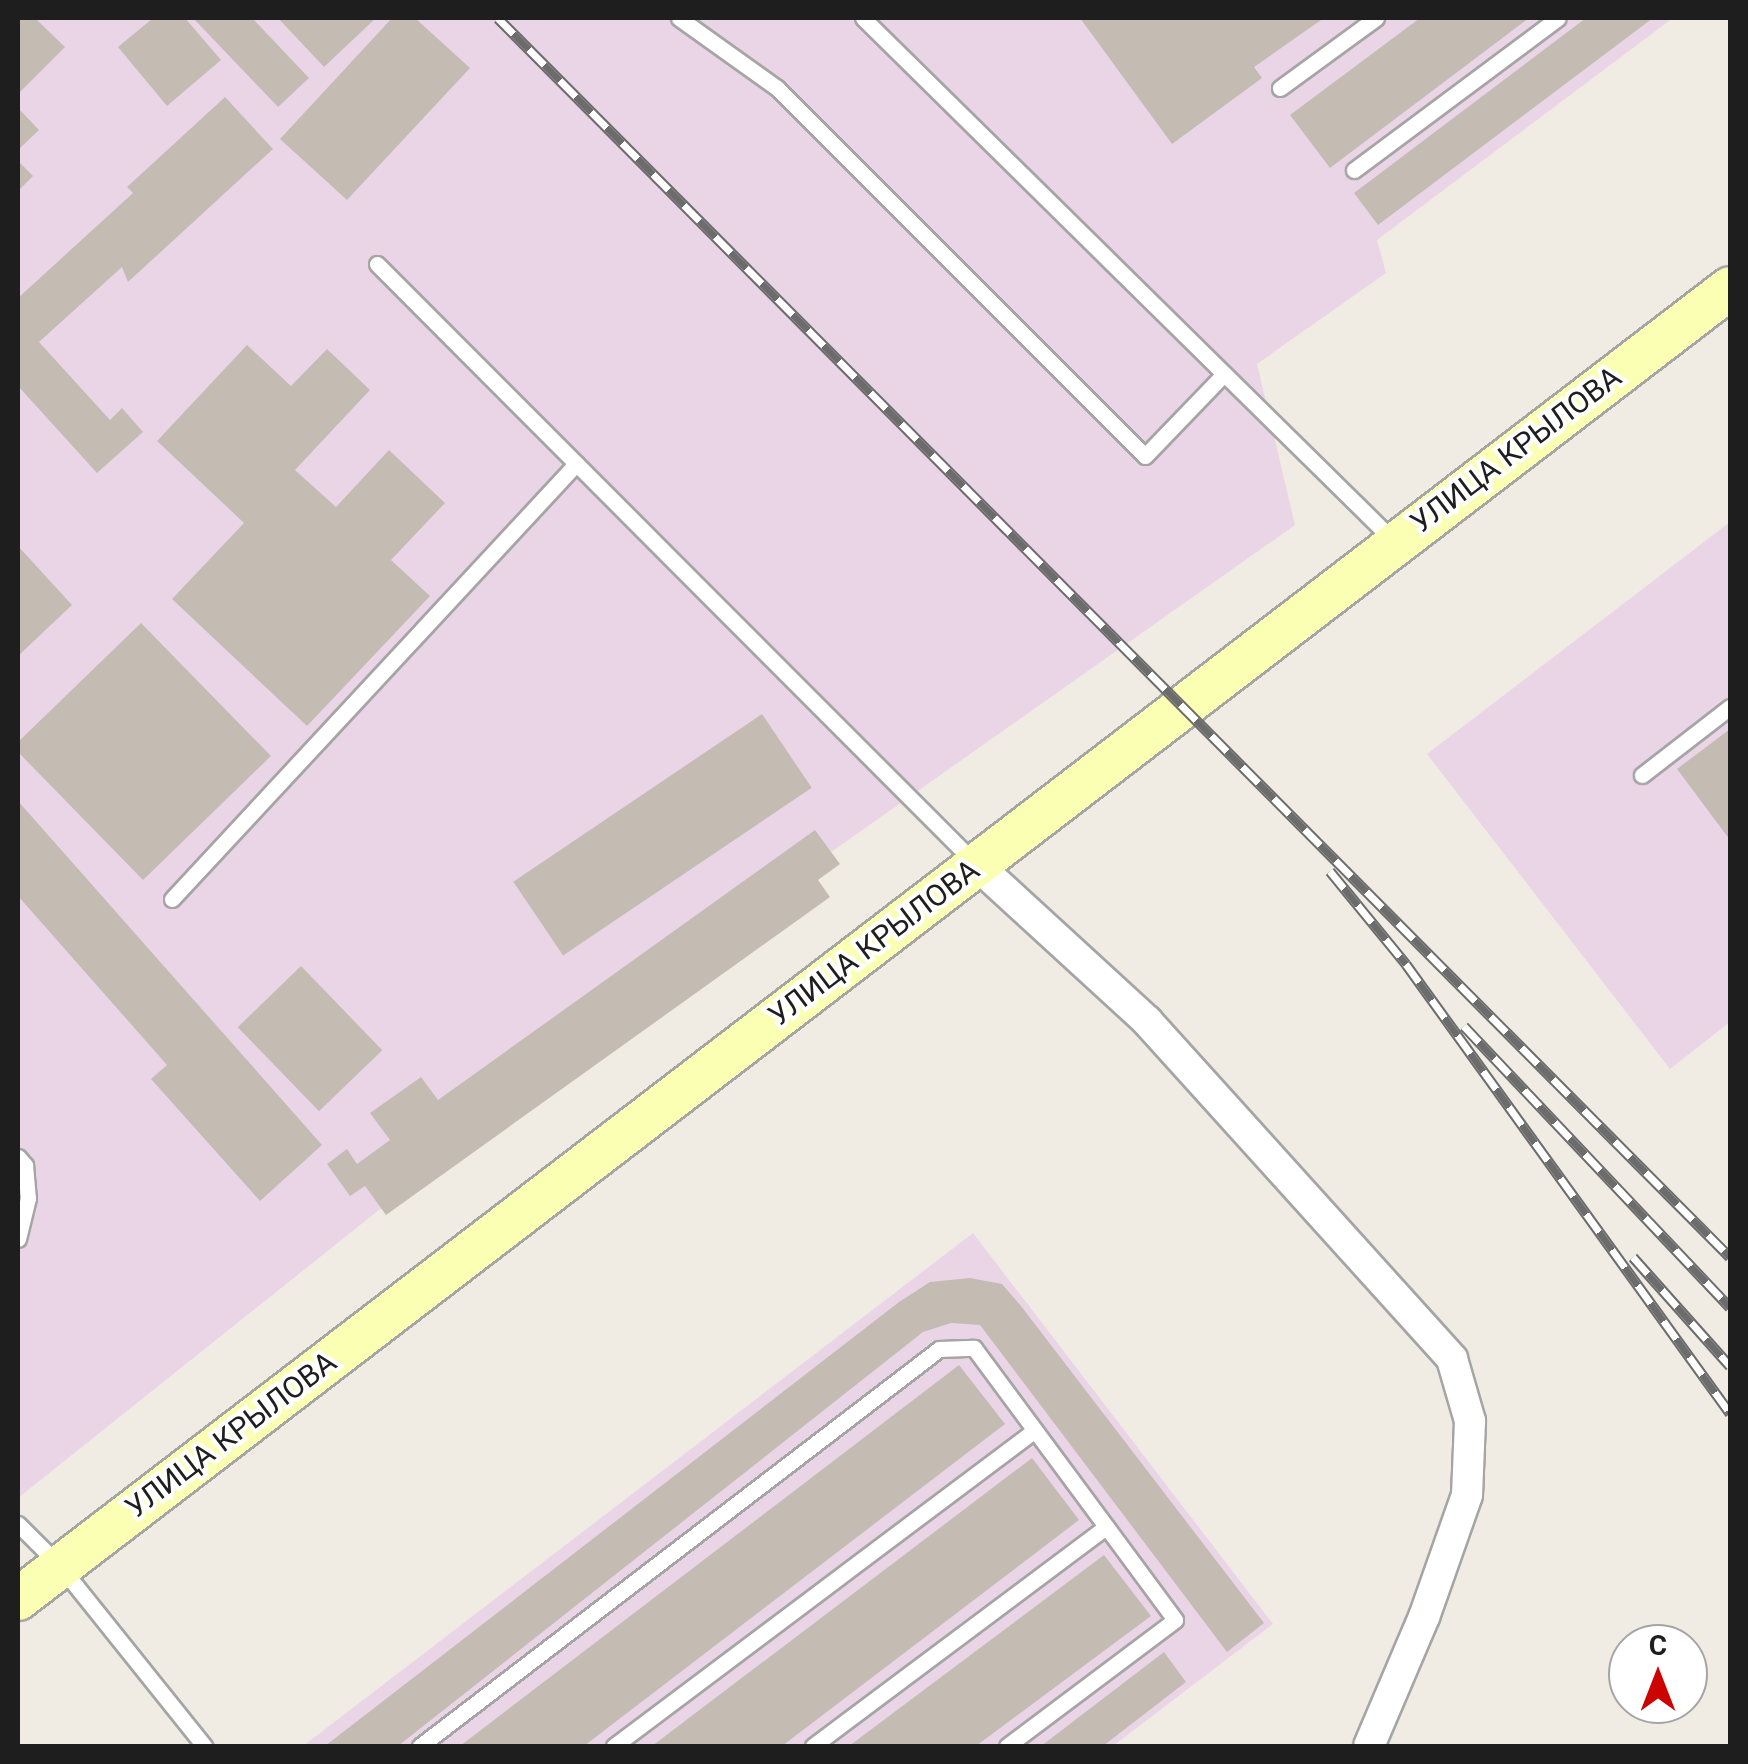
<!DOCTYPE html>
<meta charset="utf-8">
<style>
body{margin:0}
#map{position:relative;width:1748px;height:1764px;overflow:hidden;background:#f0ece4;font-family:Roboto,sans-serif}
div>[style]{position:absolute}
.industrial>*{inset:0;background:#ead5e6}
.building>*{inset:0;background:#c4bcb3;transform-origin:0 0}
.roads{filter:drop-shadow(2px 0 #a5a5a5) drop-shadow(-2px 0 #a5a5a5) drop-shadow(0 2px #a5a5a5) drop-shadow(0 -2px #a5a5a5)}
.lane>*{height:15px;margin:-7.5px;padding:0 7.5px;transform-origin:7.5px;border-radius:7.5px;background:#fff}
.street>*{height:30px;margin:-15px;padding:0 15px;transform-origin:15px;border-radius:15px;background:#fff}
.secondary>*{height:42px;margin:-21px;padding:0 21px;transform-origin:21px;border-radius:21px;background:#faffb3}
.rail>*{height:11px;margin-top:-5.5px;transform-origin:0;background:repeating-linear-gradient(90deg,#fff 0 22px,#6c6c6c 0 44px);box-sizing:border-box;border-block:2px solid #6c6c6c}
span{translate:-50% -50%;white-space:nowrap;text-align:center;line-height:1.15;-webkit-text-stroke:8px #fff;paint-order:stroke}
.street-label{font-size:30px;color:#1e1e1e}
.frame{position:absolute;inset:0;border:20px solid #1e1e1e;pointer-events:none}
.north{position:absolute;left:1608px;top:1624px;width:100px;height:100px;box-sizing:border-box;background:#fff;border:2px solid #a5a5a5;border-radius:50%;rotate:0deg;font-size:28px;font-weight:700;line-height:40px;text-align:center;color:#1e1e1e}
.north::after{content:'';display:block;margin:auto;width:35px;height:45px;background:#cd0300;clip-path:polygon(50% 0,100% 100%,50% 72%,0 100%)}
</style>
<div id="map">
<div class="industrial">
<i style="clip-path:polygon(18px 18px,1673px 18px,1377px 240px,1386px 273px,1257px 364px,1295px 525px,800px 874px,18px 1498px)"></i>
<i style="clip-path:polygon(1730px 522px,1730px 1022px,1670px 1069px,1427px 754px)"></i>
<i style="clip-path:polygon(973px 1233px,1273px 1624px,1113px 1746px,303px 1746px)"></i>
</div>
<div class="building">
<i style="clip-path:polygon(18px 18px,35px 18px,65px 47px,18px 94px)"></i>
<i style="clip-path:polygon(153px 18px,185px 18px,221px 60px,167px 106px,118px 47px)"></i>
<i style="clip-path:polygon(193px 18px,252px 18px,309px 78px,278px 107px)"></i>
<i style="clip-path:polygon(278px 18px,376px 18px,324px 67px)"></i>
<i style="clip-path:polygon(392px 18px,415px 18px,470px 68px,347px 200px,280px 139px)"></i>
<i style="clip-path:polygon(1080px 18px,1324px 18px,1254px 67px,1262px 78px,1172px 144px)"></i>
<i style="clip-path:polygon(1420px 18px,1529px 18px,1330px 168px,1290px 115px)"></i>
<i style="clip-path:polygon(1586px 18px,1653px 18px,1378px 225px,1354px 193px)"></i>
<i style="clip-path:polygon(225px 97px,273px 149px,128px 282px,122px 267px,39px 342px,110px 420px,122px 408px,143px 432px,97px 473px,18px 386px,18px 298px,133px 193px,127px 187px)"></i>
<i style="clip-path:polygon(18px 108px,39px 130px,18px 150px)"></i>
<i style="clip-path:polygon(18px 161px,33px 176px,18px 191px)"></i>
<i style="clip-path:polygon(247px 345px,291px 386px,327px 349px,370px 390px,295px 470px,336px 507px,389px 450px,445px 503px,391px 560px,430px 596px,307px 726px,172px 599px,244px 523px,157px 441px)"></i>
<i style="clip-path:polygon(18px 546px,72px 605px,18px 656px)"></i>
<i style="clip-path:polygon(141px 623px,271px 756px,143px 880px,18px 752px,18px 742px)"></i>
<i style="left:762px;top:714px;width:89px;height:300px;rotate:56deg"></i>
<i style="clip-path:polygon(1730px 729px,1730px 840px,1677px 769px)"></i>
<i style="clip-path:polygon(18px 801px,322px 1145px,260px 1201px,151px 1079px,167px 1065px,18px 896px)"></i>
<i style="clip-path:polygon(815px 830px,840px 864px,818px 880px,830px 897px,386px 1215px,365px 1186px,350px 1196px,327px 1164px,347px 1149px,357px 1164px,390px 1140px,370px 1113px,421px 1077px,438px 1100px)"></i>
<i style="left:301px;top:966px;width:117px;height:88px;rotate:46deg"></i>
<i style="clip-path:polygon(970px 1278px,1002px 1284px,1021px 1306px,1264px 1623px,1227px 1652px,980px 1325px,951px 1323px,923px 1332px,398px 1746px,325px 1746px,899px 1302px,930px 1282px)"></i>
<i style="clip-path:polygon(959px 1365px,1005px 1424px,584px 1746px,460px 1746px)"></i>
<i style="clip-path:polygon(1032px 1458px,1079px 1520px,782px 1746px,652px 1746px)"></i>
<i style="clip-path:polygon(1104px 1555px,1151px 1616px,976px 1746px,849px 1746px)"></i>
<i style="clip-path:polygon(1164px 1652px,1186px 1682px,1103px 1746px,1041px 1746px)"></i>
</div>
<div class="roads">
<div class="lane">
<i style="left:679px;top:18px;width:120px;rotate:35.5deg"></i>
<i style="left:777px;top:88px;width:520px;rotate:45deg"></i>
<i style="left:1145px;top:456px;width:114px;rotate:-46.1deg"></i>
<i style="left:863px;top:18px;width:747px;rotate:44.57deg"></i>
<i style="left:1280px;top:88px;width:119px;rotate:-36.1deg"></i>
<i style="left:1354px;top:170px;width:254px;rotate:-36.7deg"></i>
<i style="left:377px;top:264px;width:845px;rotate:45.05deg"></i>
<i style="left:1642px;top:775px;width:111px;rotate:-37.7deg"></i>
<i style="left:172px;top:899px;width:594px;rotate:-47.12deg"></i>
<i style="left:18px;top:1157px;width:11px;rotate:49deg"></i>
<i style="left:25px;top:1165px;width:33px;rotate:85deg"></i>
<i style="left:28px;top:1198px;width:42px;rotate:103.7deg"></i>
<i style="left:18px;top:1524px;width:59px;rotate:45deg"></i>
<i style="left:60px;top:1566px;width:231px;rotate:51.3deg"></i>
<i style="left:420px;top:1746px;width:653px;rotate:-37.41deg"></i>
<i style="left:939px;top:1349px;width:35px;rotate:-2deg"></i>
<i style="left:974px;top:1348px;width:338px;rotate:53.5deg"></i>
<i style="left:1175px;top:1620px;width:210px;rotate:143.1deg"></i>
<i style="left:614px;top:1746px;width:526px;rotate:-36.89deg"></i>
<i style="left:813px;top:1746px;width:366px;rotate:-36.8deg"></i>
</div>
<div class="street">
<i style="left:977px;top:865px;width:231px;rotate:42.5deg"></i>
<i style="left:1147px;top:1021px;width:455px;rotate:47.9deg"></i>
<i style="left:1452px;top:1359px;width:65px;rotate:73.8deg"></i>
<i style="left:1470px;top:1421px;width:74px;rotate:92.3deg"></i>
<i style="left:1467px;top:1495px;width:129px;rotate:109.4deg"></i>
<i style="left:1424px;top:1617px;width:140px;rotate:113.1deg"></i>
</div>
<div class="secondary">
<i style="left:18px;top:1599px;width:2156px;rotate:-37.44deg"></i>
</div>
</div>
<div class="rail">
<i style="left:498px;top:18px;width:1747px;rotate:45.16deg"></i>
<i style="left:1330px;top:871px;width:120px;rotate:50.7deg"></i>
<i style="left:1406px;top:964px;width:554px;rotate:54.19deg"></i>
<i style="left:1464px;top:1026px;width:387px;rotate:46.6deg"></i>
<i style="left:1633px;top:1257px;width:146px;rotate:48.3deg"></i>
</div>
<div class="street-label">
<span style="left:1516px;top:450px;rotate:-37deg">УЛИЦА КРЫЛОВА</span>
<span style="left:874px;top:943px;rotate:-37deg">УЛИЦА КРЫЛОВА</span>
<span style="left:231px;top:1435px;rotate:-37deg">УЛИЦА КРЫЛОВА</span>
</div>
<div class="frame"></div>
<div class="north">С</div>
</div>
